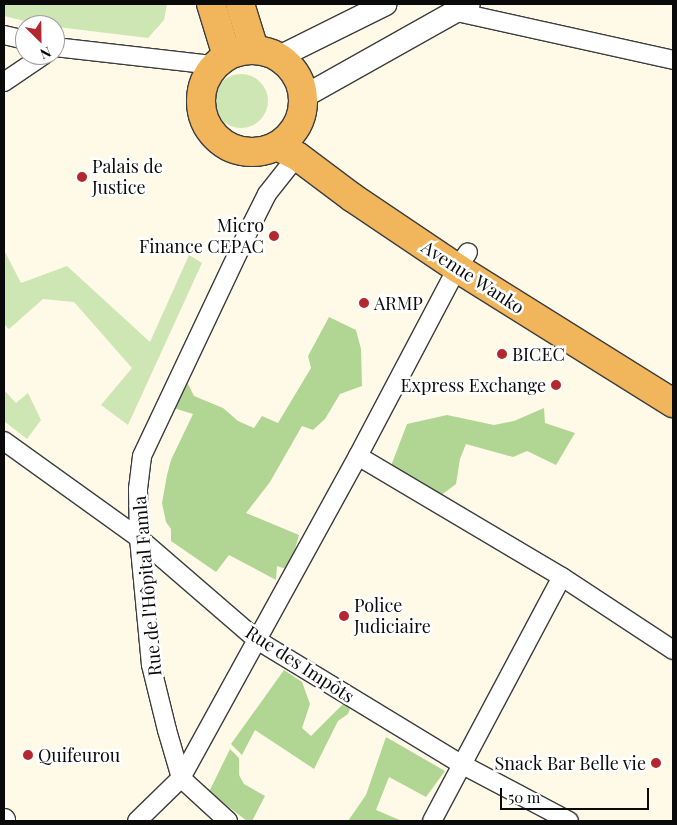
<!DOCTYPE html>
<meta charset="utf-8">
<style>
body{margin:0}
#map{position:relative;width:677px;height:825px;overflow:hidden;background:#fefae7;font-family:"Playfair Display",serif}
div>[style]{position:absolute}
.green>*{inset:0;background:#cee6b3}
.round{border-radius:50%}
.forest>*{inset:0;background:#b1d693}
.roads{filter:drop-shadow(1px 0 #3d3d3d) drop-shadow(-1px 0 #3d3d3d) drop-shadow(0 1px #3d3d3d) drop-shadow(0 -1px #3d3d3d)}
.minor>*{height:18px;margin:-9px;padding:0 9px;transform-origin:9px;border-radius:9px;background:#fff}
.tertiary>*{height:22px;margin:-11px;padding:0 11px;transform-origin:11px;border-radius:11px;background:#fff}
.trunk>*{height:28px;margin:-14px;padding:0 14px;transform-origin:14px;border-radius:14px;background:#f1b65b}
.trunk>.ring{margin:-14px;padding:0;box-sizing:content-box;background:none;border:28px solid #f1b65b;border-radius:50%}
.dots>*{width:14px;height:14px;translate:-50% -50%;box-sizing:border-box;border:2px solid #fff;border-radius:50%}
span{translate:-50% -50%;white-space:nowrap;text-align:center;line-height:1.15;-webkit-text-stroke:5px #fff;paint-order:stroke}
.poi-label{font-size:18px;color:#0a0a0a}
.left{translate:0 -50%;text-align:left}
.right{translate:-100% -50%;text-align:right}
.street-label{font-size:18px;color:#0a0a0a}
.frame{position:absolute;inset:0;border:5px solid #0a0a0a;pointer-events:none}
.north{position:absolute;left:15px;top:15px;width:50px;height:50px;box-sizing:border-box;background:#fff;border:1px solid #9d9d9d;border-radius:50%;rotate:157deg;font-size:14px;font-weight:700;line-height:20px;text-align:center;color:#0a0a0a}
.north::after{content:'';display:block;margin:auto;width:18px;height:22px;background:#b3282f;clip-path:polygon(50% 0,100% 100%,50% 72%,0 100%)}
.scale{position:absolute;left:500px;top:788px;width:149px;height:22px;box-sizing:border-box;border:2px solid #0a0a0a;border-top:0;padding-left:6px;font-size:15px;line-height:18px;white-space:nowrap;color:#0a0a0a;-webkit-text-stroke:4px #fff;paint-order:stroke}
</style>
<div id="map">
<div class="green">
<i style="clip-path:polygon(4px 4px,167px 4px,164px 20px,148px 38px,41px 25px,4px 16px)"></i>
<i class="round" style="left:214px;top:74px;width:54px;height:54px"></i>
<i style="clip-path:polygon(4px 250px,21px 283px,67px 266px,150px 342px,189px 255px,202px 263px,128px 425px,101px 405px,132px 368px,74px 302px,43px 299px,9px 329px,4px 324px)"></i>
<i style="clip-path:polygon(4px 390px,16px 403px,28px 393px,41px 420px,27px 439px,4px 421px)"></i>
</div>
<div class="forest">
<i style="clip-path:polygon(329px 317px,356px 330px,361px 349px,362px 386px,340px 394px,325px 419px,313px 430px,302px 426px,270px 482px,246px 513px,299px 535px,289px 570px,277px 566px,276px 580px,229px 555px,216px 572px,171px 541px,171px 529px,166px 522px,162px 503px,167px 475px,171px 460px,193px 414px,167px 406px,183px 374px,194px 396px,223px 408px,238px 421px,254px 428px,262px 416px,278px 423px,311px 368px,308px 356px)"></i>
<i style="clip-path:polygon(544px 408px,545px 423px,575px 433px,556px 465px,527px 451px,513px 457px,466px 444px,460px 459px,456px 484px,440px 496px,389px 471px,407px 424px,447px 415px,494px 425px,514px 421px)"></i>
<i style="clip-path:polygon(284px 670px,302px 682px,310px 704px,302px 728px,311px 736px,343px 704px,350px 709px,348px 714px,338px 721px,314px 769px,255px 730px,242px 755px,231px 744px)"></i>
<i style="clip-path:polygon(386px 737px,445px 771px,426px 797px,389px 777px,376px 810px,402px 821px,348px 821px,366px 795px)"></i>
<i style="clip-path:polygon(230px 749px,239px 758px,239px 775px,244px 784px,265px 796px,252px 821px,247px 821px,209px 792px)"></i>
</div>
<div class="roads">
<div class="minor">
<i style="left:457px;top:12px;width:221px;rotate:12.5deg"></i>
<i style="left:4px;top:35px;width:22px;rotate:13deg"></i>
<i style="left:55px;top:47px;width:160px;rotate:6.5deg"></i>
<i style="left:4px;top:82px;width:48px;rotate:-34deg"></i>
<i style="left:4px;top:441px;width:166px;rotate:35.7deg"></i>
<i style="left:139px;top:538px;width:156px;rotate:40.8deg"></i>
<i style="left:257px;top:640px;width:239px;rotate:31.3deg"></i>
<i style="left:461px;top:764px;width:122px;rotate:27.8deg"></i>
<i style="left:358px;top:456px;width:237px;rotate:30.7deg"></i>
<i style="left:562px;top:577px;width:133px;rotate:33.3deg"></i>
<i style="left:137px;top:821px;width:62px;rotate:-44.3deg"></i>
<i style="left:181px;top:778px;width:367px;rotate:-61.2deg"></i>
<i style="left:358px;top:456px;width:212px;rotate:-62.2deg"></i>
<i style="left:457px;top:268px;width:19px;rotate:-55deg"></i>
<i style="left:228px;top:821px;width:64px;rotate:-137.5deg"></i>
<i style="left:181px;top:778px;width:50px;rotate:-106.3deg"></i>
<i style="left:167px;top:730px;width:67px;rotate:-103.8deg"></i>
<i style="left:151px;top:665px;width:128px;rotate:-95.4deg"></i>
<i style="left:139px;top:538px;width:49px;rotate:-91.2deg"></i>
<i style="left:138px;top:489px;width:33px;rotate:-83deg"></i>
<i style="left:142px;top:456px;width:246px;rotate:-64.7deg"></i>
<i style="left:247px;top:234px;width:45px;rotate:-63.4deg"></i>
<i style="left:267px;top:194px;width:48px;rotate:-51.7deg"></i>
<i style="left:432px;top:821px;width:276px;rotate:-62deg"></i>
</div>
<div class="tertiary">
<i style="left:279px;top:57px;width:119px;rotate:-26.4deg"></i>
<i style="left:303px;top:97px;width:190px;rotate:-29.3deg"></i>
<i style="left:4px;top:820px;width:1px;rotate:90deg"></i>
</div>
<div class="trunk">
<i style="left:211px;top:4px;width:54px;rotate:72.9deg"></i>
<i style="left:240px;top:4px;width:47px;rotate:72.7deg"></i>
<i class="ring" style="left:201px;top:50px;width:74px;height:74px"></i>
<i style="left:277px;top:146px;width:22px;rotate:27deg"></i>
<i style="left:297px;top:156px;width:70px;rotate:36.9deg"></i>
<i style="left:353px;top:198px;width:125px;rotate:33.9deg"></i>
<i style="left:457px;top:268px;width:255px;rotate:32deg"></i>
</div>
</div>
<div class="dots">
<i style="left:82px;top:177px;background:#b3282f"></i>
<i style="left:274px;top:236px;background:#b3282f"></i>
<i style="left:364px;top:303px;background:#b3282f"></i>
<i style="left:502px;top:354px;background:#b3282f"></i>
<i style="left:556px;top:385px;background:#b3282f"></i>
<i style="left:344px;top:616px;background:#b3282f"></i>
<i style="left:28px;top:755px;background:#b3282f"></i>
<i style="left:656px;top:763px;background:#b3282f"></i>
</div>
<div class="poi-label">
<span class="left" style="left:92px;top:177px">Palais de<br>Justice</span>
<span class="right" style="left:264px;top:236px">Micro<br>Finance CEPAC</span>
<span class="left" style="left:374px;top:303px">ARMP</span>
<span class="left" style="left:512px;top:354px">BICEC</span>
<span class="right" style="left:546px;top:385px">Express Exchange</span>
<span class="left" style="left:354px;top:616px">Police<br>Judiciaire</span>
<span class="left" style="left:38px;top:755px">Quifeurou</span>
<span class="right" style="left:646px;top:763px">Snack Bar Belle vie</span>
</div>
<div class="street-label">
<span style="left:473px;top:277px;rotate:33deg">Avenue Wanko</span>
<span style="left:147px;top:586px;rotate:-95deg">Rue de l'Hôpital Famla</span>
<span style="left:300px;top:664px;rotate:33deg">Rue des Impôts</span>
</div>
<div class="frame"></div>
<div class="north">N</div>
<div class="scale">50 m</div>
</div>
